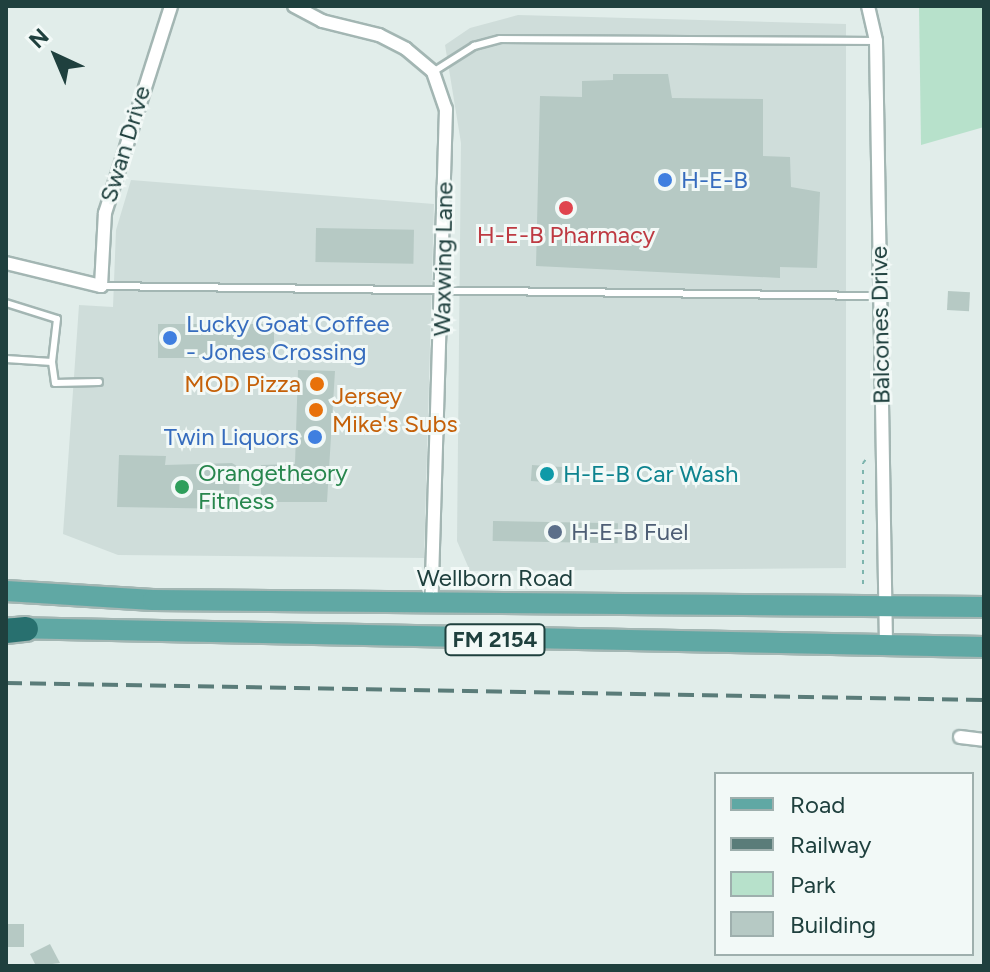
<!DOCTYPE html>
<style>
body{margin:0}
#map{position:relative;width:990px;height:972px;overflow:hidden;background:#e1edea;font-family:Figtree,sans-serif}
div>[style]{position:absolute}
.built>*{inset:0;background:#cfddda}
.green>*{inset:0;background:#b7e1cb}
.building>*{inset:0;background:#b6c9c4;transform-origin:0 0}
.path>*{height:2px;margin-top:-1px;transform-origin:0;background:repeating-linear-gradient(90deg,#7eb5ae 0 4px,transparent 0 10px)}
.roads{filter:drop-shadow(2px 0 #a3b6b3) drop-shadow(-2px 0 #a3b6b3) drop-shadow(0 2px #a3b6b3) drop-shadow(0 -2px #a3b6b3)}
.lane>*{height:6px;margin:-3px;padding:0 3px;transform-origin:3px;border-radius:3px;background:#fff}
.street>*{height:12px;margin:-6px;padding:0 6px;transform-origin:6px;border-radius:6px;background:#fff}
.primary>*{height:20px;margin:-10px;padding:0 10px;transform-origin:10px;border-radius:10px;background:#60a8a4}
.highway>*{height:24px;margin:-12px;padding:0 12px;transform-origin:12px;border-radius:12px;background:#28706f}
.rail>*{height:4px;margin-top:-2px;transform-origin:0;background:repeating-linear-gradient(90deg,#5a7c79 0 16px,transparent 0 24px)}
.dots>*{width:22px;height:22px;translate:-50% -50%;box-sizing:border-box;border:4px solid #f2f9f7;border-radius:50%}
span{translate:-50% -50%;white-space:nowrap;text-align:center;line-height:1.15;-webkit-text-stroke:6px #f2f9f7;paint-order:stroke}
.shield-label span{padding:2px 6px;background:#f2f9f7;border:2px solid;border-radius:6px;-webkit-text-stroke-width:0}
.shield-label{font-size:22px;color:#1f403e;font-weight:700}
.street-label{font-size:24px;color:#1f403e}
.shop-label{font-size:24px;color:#366cbe}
.left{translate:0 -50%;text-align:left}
.right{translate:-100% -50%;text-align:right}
.health-label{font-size:24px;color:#be3a42}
.food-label{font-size:24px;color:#c56008}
.leisure-label{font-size:24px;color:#27864d}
.culture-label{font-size:24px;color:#0d838f}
.service-label{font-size:24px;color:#4e5e75}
.frame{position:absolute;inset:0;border:8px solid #1f403e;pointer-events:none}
.legend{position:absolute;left:714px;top:772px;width:260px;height:184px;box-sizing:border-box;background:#f2f9f7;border:2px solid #9eafad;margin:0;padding:10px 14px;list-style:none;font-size:24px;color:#1f403e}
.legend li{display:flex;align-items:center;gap:16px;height:40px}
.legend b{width:40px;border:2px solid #9eafad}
.north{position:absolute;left:16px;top:16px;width:80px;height:80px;-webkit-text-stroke:6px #f2f9f7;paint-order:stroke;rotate:316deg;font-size:22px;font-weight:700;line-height:32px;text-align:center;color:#1f403e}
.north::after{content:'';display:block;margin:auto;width:28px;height:36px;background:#1f403e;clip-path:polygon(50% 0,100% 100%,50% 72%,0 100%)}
</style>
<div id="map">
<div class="built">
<i style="clip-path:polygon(518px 15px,846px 24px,846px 568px,470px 571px,457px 541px,461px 143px,445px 45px,470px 28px)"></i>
<i style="clip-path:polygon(131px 180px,434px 204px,424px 558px,118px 555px,63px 534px,79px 305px,113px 307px,116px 230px)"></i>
</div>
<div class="green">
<i style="clip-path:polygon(919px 6px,984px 6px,984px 127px,921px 145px)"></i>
</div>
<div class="building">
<i style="clip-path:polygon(613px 74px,668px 74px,672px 98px,763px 99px,763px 156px,790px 157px,791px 187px,820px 192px,817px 268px,780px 267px,780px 278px,536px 266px,540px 96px,582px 97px,582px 81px,613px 80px)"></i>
<i style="left:316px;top:228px;width:98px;height:34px;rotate:1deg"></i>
<i style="left:948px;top:291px;width:22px;height:19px;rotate:3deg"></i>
<i style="left:158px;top:324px;width:116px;height:34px"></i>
<i style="clip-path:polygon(298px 370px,335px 371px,327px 502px,261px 502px,261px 465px,295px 464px)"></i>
<i style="clip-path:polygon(119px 455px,166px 456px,165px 465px,232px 463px,240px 468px,239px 503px,235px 509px,117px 507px)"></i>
<i style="left:532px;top:465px;width:30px;height:16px;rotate:4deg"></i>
<i style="left:493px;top:521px;width:125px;height:20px;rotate:1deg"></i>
<i style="left:6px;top:924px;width:18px;height:23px"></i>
<i style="clip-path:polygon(50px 944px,60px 963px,36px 966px,30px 954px)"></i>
</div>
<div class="path">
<i style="left:863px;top:584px;width:121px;rotate:-90deg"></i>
<i style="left:863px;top:463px;width:8px;rotate:-50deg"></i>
</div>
<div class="roads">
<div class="lane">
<i style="left:433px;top:72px;width:49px;rotate:-32.4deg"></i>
<i style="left:474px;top:46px;width:27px;rotate:-15deg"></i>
<i style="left:500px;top:39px;width:376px;rotate:0.3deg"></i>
<i style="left:101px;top:286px;width:778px;rotate:0.74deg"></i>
<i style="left:6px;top:303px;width:53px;rotate:17.4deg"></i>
<i style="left:57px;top:319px;width:43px;rotate:96.6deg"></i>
<i style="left:6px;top:359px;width:46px;rotate:3.7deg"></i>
<i style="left:52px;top:362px;width:21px;rotate:82deg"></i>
<i style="left:55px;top:383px;width:44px;rotate:-1.3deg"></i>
</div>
<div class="street">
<i style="left:294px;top:6px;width:32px;rotate:28deg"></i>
<i style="left:322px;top:21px;width:59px;rotate:13.8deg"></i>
<i style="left:379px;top:35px;width:30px;rotate:27deg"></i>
<i style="left:406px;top:49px;width:35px;rotate:40deg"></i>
<i style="left:433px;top:72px;width:39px;rotate:71deg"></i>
<i style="left:446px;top:109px;width:495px;rotate:91.7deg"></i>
<i style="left:868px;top:6px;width:36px;rotate:77deg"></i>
<i style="left:876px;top:41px;width:604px;rotate:89.05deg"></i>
<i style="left:6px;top:263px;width:98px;rotate:13.6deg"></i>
<i style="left:101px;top:286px;width:73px;rotate:-86.9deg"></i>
<i style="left:105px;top:213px;width:217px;rotate:-72.3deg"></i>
<i style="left:960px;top:737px;width:24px;rotate:7deg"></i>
</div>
<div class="primary">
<i style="left:6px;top:591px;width:147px;rotate:3.5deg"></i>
<i style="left:153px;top:600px;width:831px;rotate:0.48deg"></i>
<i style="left:10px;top:628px;width:974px;rotate:1.12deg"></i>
</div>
<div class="highway">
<i style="left:6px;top:631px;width:20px;rotate:-6deg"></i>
</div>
</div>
<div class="rail">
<i style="left:6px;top:683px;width:978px;rotate:1deg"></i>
</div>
<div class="dots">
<i style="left:665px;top:180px;background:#3f7fe0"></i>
<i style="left:566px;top:208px;background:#e0444e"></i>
<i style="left:170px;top:338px;background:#3f7fe0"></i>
<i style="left:317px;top:384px;background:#e8710a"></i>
<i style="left:316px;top:410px;background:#e8710a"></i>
<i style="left:315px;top:437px;background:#3f7fe0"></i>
<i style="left:547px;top:474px;background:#0f9aa8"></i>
<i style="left:182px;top:487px;background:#2e9e5b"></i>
<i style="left:555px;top:532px;background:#5c6f8a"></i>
</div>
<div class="shield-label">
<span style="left:495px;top:640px">FM 2154</span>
</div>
<div class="street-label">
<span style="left:125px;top:144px;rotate:-73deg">Swan Drive</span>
<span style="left:443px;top:259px;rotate:-89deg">Waxwing Lane</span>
<span style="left:880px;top:325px;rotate:-91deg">Balcones Drive</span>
<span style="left:495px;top:578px">Wellborn Road</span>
</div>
<div class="shop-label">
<span class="left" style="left:681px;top:180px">H-E-B</span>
<span class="left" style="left:186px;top:338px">Lucky Goat Coffee<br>- Jones Crossing</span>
<span class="right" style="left:299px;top:437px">Twin Liquors</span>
</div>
<div class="health-label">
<span style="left:566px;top:235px">H-E-B Pharmacy</span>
</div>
<div class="food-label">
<span class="right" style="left:301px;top:384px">MOD Pizza</span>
<span class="left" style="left:332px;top:410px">Jersey<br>Mike's Subs</span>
</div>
<div class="leisure-label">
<span class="left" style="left:198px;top:487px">Orangetheory<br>Fitness</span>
</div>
<div class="culture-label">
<span class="left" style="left:563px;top:474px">H-E-B Car Wash</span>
</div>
<div class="service-label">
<span class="left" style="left:571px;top:532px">H-E-B Fuel</span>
</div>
<div class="frame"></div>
<ul class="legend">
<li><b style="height:10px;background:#60a8a4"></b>Road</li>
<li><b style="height:10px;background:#5a7c79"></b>Railway</li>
<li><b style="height:22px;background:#b7e1cb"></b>Park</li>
<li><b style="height:22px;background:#b6c9c4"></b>Building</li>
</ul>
<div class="north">N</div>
</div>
